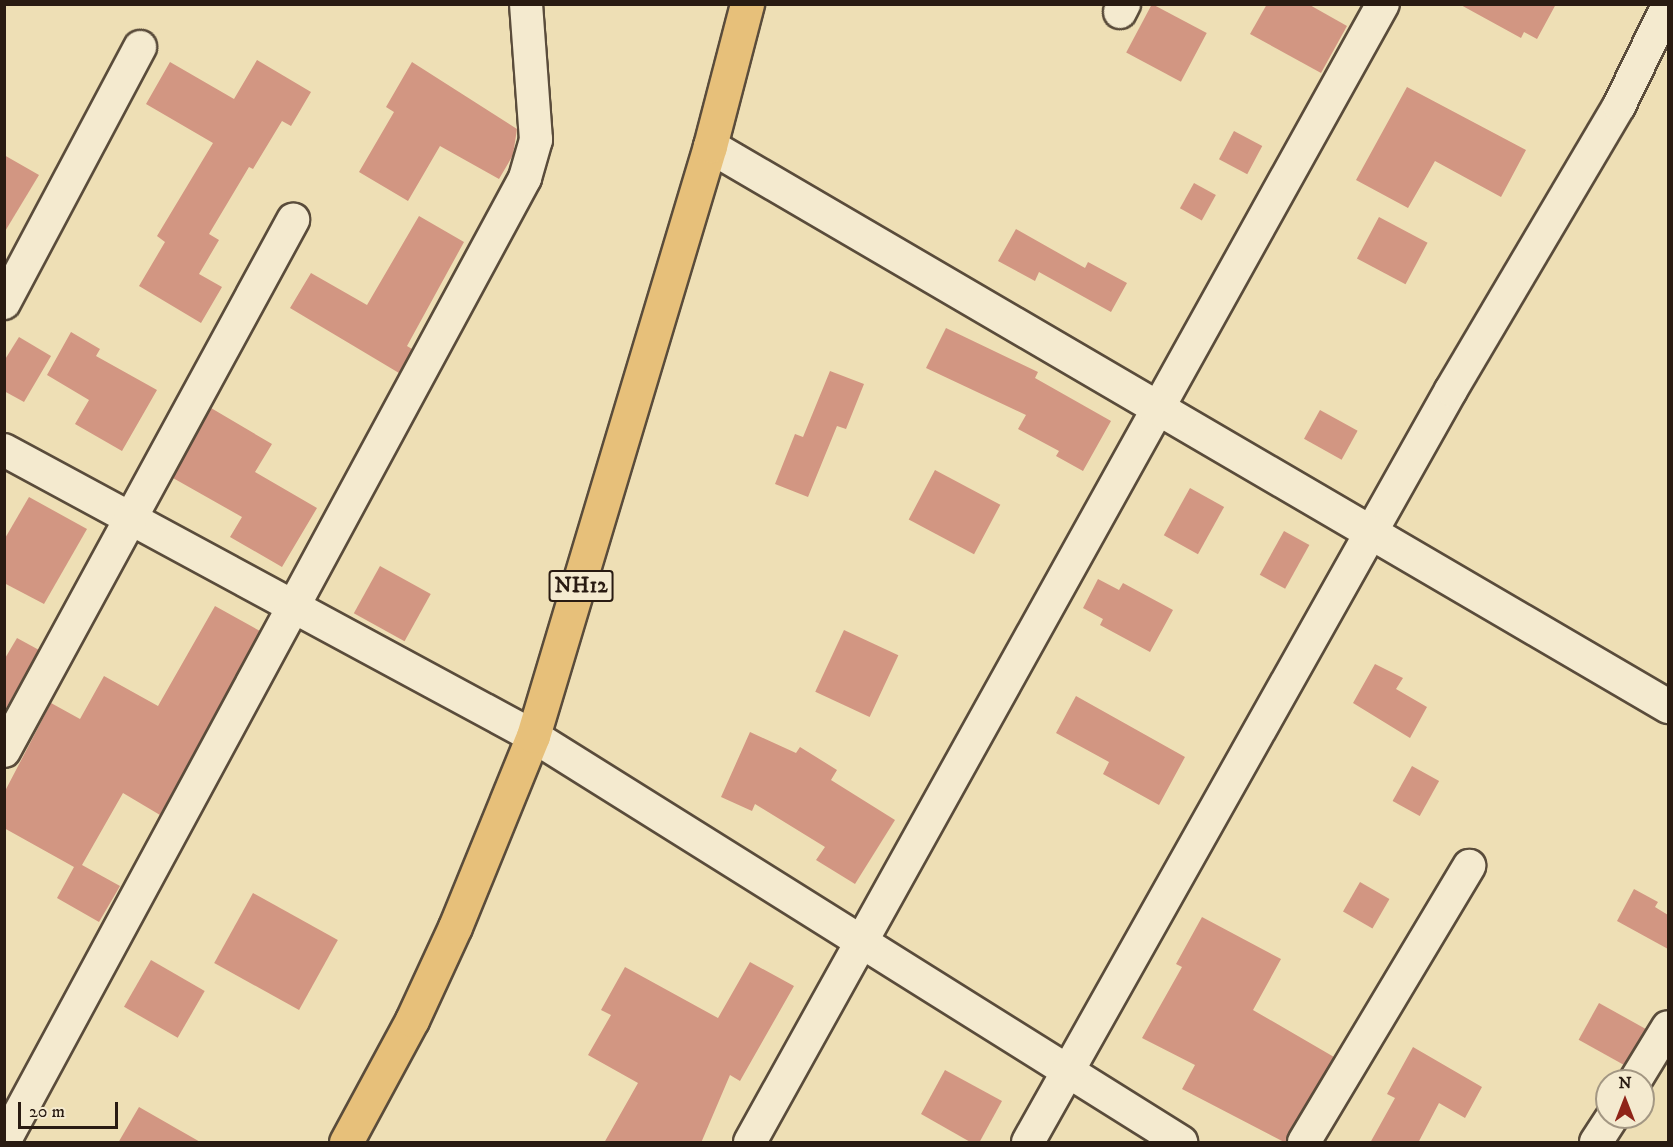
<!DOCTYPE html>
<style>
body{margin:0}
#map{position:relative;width:1673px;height:1147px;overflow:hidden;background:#eedfb5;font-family:"IM FELL DW Pica",serif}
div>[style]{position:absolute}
.building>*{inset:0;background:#d29682;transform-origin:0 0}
.roads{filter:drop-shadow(2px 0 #5a4c3b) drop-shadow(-2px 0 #5a4c3b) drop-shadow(0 2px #5a4c3b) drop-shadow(0 -2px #5a4c3b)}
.minor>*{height:32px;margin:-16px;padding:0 16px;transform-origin:16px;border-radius:16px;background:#f4eacf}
.tertiary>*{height:33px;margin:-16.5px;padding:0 16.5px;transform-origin:16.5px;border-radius:16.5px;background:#f4eacf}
.trunk>*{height:33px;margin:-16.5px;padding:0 16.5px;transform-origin:16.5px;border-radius:16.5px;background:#e7c07a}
span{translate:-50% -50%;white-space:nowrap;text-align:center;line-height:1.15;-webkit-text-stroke:4.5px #f4eacf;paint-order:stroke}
.shield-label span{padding:2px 4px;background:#f4eacf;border:2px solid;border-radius:4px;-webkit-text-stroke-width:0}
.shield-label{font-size:21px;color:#291b12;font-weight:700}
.frame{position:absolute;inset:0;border:6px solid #291b12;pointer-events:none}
.north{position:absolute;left:1595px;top:1069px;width:60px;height:60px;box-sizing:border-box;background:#f4eacf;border:2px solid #a39783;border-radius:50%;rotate:0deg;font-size:16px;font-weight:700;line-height:24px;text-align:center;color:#291b12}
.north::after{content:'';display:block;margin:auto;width:21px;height:27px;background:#8f2418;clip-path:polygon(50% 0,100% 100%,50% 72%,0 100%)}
.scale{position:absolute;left:18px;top:1102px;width:100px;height:27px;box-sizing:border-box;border:3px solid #291b12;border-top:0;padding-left:8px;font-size:18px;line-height:21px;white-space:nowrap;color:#291b12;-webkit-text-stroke:4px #f4eacf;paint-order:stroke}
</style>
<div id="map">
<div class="building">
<i style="left:1152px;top:4px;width:62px;height:55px;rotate:28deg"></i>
<i style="clip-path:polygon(1267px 4px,1308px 4px,1347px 26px,1321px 73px,1250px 34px)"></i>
<i style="clip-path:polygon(1459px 4px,1556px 4px,1537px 39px,1524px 32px,1521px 38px)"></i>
<i style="clip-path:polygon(257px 60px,311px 92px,291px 126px,282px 121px,253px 169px,249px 167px,209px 234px,219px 240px,199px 274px,222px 287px,201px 323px,139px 286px,165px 242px,157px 236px,213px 143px,146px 104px,170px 62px,234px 99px)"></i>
<i style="clip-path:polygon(412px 62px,517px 129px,513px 155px,499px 179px,440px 146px,408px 201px,359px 172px,394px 112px,386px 107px)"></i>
<i style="clip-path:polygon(1407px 87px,1526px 150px,1501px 197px,1435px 161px,1408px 208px,1356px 180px)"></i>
<i style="left:1234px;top:131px;width:32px;height:32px;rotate:28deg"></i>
<i style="clip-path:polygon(4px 155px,39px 175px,4px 233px)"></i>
<i style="left:1194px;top:183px;width:25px;height:29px;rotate:29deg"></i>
<i style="clip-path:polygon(419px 216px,464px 242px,407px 346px,412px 349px,399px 373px,290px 308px,311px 273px,367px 305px)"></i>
<i style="left:1379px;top:217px;width:55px;height:47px;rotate:28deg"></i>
<i style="clip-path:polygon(1016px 229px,1085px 268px,1088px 262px,1127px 283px,1111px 312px,1039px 272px,1035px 281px,998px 261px)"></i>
<i style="clip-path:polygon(946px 328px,1038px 372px,1035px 378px,1111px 421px,1083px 471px,1056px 456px,1059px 451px,1018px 429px,1026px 415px,926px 368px)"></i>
<i style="clip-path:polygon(71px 332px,100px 349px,96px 356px,157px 390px,122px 451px,75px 424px,89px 400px,47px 375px)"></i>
<i style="clip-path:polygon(19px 337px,51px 356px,24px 402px,4px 391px,4px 361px)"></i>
<i style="clip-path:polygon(830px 371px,864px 384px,846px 429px,837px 426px,808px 497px,775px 484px,795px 434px,803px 437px)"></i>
<i style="clip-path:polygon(211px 408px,272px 444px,255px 472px,317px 508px,282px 567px,230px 537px,242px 517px,173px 478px)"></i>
<i style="left:1320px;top:410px;width:43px;height:33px;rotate:29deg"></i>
<i style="left:935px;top:470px;width:74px;height:56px;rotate:28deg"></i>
<i style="left:1190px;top:488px;width:39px;height:54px;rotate:29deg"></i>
<i style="clip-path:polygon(29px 497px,87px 529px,44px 604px,4px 583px,4px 540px)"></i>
<i style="left:1284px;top:531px;width:29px;height:50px;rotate:29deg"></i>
<i style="left:380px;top:566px;width:58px;height:54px;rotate:29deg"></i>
<i style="clip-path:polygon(1098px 579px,1119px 590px,1123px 583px,1173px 610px,1150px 652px,1100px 625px,1103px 619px,1083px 608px)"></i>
<i style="clip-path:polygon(215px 606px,260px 631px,160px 815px,123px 793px,82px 865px,120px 886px,99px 922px,57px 898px,74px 867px,4px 828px,4px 793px,51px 703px,80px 719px,104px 676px,158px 706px)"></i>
<i style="left:844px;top:630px;width:60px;height:68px;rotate:25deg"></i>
<i style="clip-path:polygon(17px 638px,39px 650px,4px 712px,4px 660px)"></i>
<i style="clip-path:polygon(1375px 664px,1403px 678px,1396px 689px,1427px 707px,1410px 738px,1353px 703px)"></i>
<i style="clip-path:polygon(1076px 696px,1185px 757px,1159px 805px,1103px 774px,1109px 762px,1056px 733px)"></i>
<i style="clip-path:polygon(750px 732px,796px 753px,800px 747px,837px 770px,831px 780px,895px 820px,855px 884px,816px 860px,825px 847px,755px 804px,752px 811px,721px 797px)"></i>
<i style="left:1412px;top:766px;width:31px;height:40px;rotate:29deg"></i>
<i style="left:1360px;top:882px;width:34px;height:34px;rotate:30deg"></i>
<i style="clip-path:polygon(1634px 889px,1658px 902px,1655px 907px,1668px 915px,1668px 949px,1617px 921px)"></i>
<i style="left:253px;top:893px;width:97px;height:80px;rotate:29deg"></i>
<i style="clip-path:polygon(1202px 917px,1281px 959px,1253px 1010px,1334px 1057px,1286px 1143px,1182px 1089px,1195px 1065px,1142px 1038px,1182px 967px,1176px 964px)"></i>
<i style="left:151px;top:960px;width:62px;height:54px;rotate:30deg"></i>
<i style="clip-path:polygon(750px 962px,794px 986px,740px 1081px,730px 1075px,701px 1143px,604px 1143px,638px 1083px,588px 1055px,611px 1015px,601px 1010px,625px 967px,718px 1018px)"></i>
<i style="left:1599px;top:1003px;width:54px;height:42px;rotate:29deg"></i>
<i style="clip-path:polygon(1413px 1047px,1482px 1087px,1465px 1118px,1439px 1103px,1418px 1143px,1370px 1143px,1395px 1098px,1387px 1094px)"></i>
<i style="clip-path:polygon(945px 1070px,1002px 1101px,979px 1143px,972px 1143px,921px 1114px)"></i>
<i style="clip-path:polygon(139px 1107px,202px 1143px,118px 1143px)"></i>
</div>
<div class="roads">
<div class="minor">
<i style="left:1120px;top:12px;width:9px;rotate:-63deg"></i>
<i style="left:4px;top:303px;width:290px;rotate:-62deg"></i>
<i style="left:4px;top:450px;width:601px;rotate:28.4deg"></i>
<i style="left:533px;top:736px;width:765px;rotate:32.07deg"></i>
<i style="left:4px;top:751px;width:605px;rotate:-61.44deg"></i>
<i style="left:1635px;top:1081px;width:63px;rotate:-58.6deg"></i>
<i style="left:4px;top:1142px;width:1096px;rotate:-61.61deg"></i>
<i style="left:525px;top:178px;width:40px;rotate:-74deg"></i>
<i style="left:536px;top:140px;width:136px;rotate:-94.2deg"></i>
<i style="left:750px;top:1142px;width:1302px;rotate:-60.92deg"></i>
<i style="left:1028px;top:1142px;width:863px;rotate:-60.64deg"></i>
<i style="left:1451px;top:390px;width:330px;rotate:-59.4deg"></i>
<i style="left:1619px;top:106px;width:112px;rotate:-64.1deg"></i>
<i style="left:1304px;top:1142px;width:322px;rotate:-59.1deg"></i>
<i style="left:1596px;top:1142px;width:30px;rotate:-57deg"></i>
</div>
<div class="tertiary">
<i style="left:710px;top:146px;width:1110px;rotate:30.31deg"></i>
</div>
<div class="trunk">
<i style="left:346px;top:1142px;width:139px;rotate:-61.6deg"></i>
<i style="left:412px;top:1020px;width:102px;rotate:-65.2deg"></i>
<i style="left:455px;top:927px;width:206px;rotate:-67.8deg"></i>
<i style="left:533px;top:736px;width:616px;rotate:-73.3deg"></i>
<i style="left:710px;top:146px;width:147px;rotate:-75.4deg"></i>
</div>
</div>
<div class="shield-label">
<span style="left:581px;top:586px">NH12</span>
</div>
<div class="frame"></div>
<div class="north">N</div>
<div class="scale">20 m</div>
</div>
